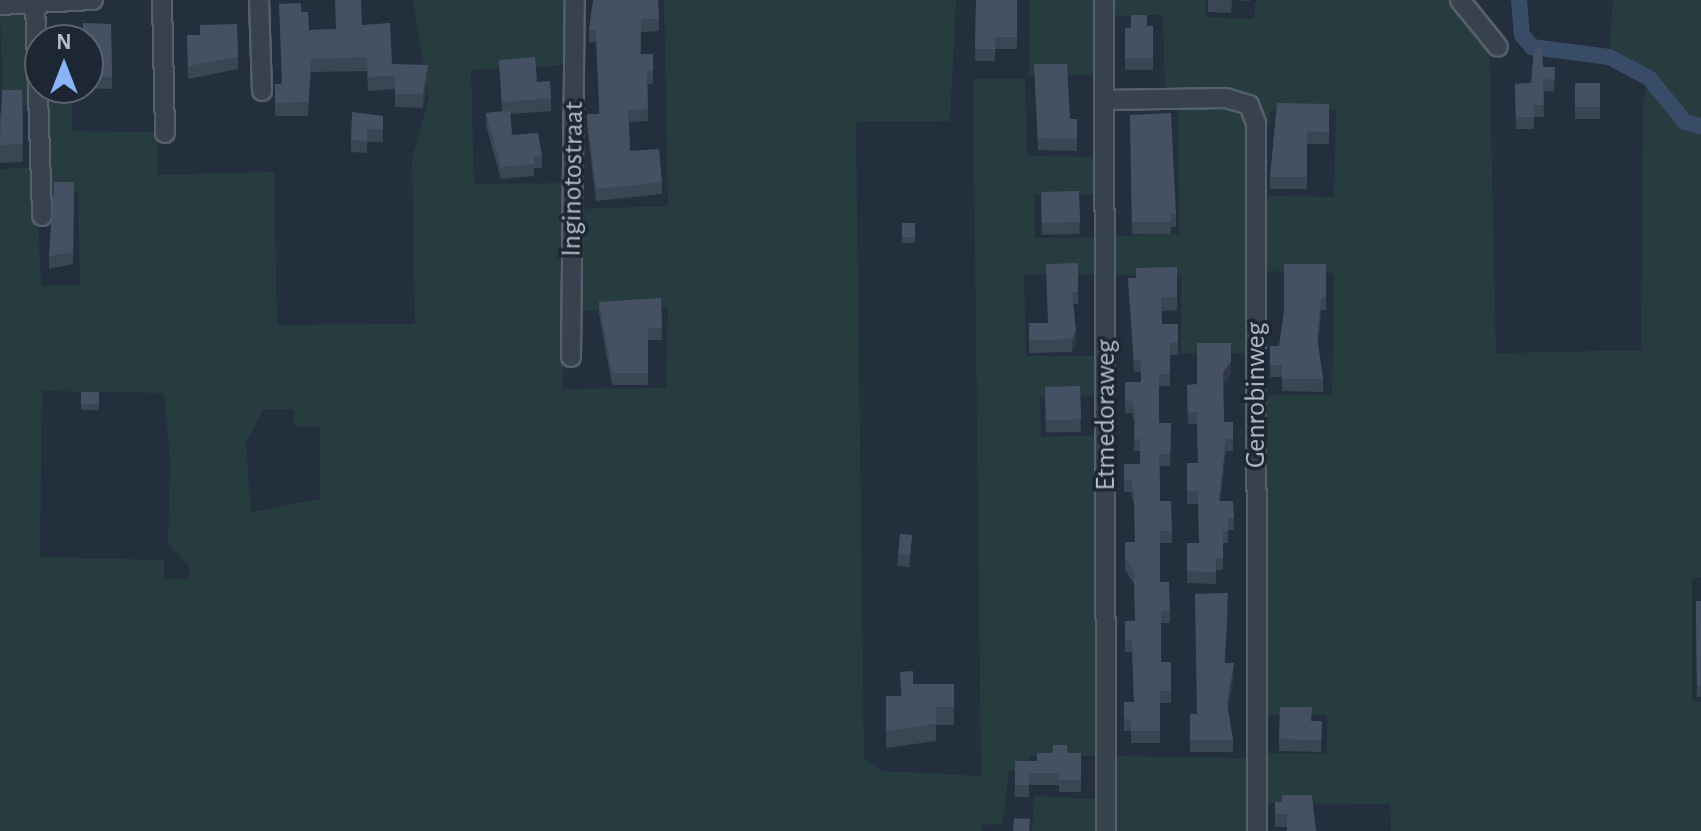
<!DOCTYPE html>
<style>
body{margin:0}
#map{position:relative;width:1701px;height:831px;overflow:hidden;background:#242f3e;font-family:"Alegreya Sans",sans-serif}
div>[style]{position:absolute}
.green>*{inset:0;background:#263c3f;transform-origin:0 0}
.canal>*{height:16px;margin:-8px;padding:0 8px;transform-origin:8px;border-radius:8px;background:#394c67}
.roads{filter:drop-shadow(2px 0 #565f6c) drop-shadow(-2px 0 #565f6c) drop-shadow(0 2px #565f6c) drop-shadow(0 -2px #565f6c)}
.minor>*{height:18px;margin:-9px;padding:0 9px;transform-origin:9px;border-radius:9px;background:#38414e}
.wall>*{inset:0;background:#3b4654;transform-origin:0 0}
.shaded-wall>*{inset:0;background:#303945}
.building>*{inset:0;background:#455162;transform-origin:0 0}
span{translate:-50% -50%;white-space:nowrap;text-align:center;line-height:1.15;-webkit-text-stroke:7px #1d2633;paint-order:stroke}
.street-label{font-size:28px;color:#b4bcc9}
.north{position:absolute;left:24px;top:24px;width:80px;height:80px;box-sizing:border-box;background:#1d2633;border:2px solid #59626f;border-radius:50%;rotate:0deg;font-size:22px;font-weight:700;line-height:32px;text-align:center;color:#b4bcc9}
.north::after{content:'';display:block;margin:auto;width:28px;height:36px;background:#8ab4f8;clip-path:polygon(50% 0,100% 100%,50% 72%,0 100%)}
</style>
<div id="map">
<div class="green">
<i style="clip-path:polygon(evenodd,413px 0,571px 0,569px 65px,471px 70px,474px 184px,567px 183px,563px 389px,666px 388px,668px 307px,575px 311px,575px 209px,668px 206px,664px 0,956px 0,950px 121px,856px 122px,864px 758px,882px 771px,981px 776px,973px 79px,1025px 79px,1027px 156px,1101px 157px,1101px 194px,1034px 195px,1035px 238px,1100px 238px,1101px 274px,1024px 274px,1026px 356px,1103px 356px,1103px 395px,1040px 397px,1041px 437px,1102px 435px,1102px 756px,1030px 756px,1029px 770px,1009px 771px,1002px 824px,982px 825px,981px 831px,0 831px,0 169px,36px 167px,41px 286px,80px 285px,78px 193px,45px 192px,42px 97px,71px 97px,73px 131px,157px 132px,158px 175px,274px 172px,277px 325px,415px 324px,412px 158px,429px 99px,413px 0,42px 391px,164px 393px,170px 460px,168px 545px,190px 567px,189px 579px,164px 579px,164px 560px,40px 557px,42px 391px,413px 0,294px 409px,294px 426px,320px 426px,320px 499px,251px 512px,246px 442px,263px 410px,294px 409px)"></i>
<i style="left:1029px;top:0;width:71px;height:75px"></i>
<i style="clip-path:polygon(1110px 0,1206px 0,1206px 17px,1254px 19px,1256px 0,1457px 0,1489px 36px,1496px 353px,1641px 350px,1643px 107px,1649px 78px,1609px 57px,1613px 0,1701px 0,1701px 577px,1692px 578px,1692px 701px,1701px 702px,1701px 831px,1391px 831px,1390px 804px,1260px 803px,1260px 753px,1327px 754px,1327px 715px,1262px 715px,1262px 395px,1332px 395px,1334px 273px,1260px 271px,1262px 196px,1334px 197px,1336px 110px,1269px 111px,1270px 123px,1259px 122px,1252px 104px,1165px 95px,1163px 15px,1110px 16px)"></i>
<i style="left:31px;top:13px;width:92px;height:31px;rotate:88deg"></i>
<i style="clip-path:polygon(1228px 103px,1244px 111px,1252px 126px,1252px 353px,1181px 353px,1181px 274px,1109px 275px,1109px 236px,1179px 234px,1178px 104px)"></i>
<i style="left:1110px;top:756px;width:143px;height:75px;rotate:1deg"></i>
<i style="left:1034px;top:796px;width:68px;height:35px;rotate:3deg"></i>
</div>
<div class="canal">
<i style="left:1519px;top:0;width:35px;rotate:85deg"></i>
<i style="left:1522px;top:35px;width:16px;rotate:50deg"></i>
<i style="left:1532px;top:47px;width:78px;rotate:7.4deg"></i>
<i style="left:1609px;top:57px;width:45px;rotate:27.7deg"></i>
<i style="left:1649px;top:78px;width:57px;rotate:50.7deg"></i>
<i style="left:1685px;top:122px;width:16px;rotate:14deg"></i>
</div>
<div class="roads">
<div class="minor">
<i style="left:162px;top:0;width:133px;rotate:88.7deg"></i>
<i style="left:259px;top:0;width:91px;rotate:88.1deg"></i>
<i style="left:1104px;top:0;width:831px;rotate:89.86deg"></i>
<i style="left:1460px;top:0;width:60px;rotate:51deg"></i>
<i style="left:35px;top:3px;width:213px;rotate:88.1deg"></i>
<i style="left:0;top:5px;width:93px;rotate:-3.1deg"></i>
<i style="left:1104px;top:100px;width:122px;rotate:-0.9deg"></i>
<i style="left:1226px;top:98px;width:24px;rotate:17deg"></i>
<i style="left:1249px;top:105px;width:19px;rotate:69deg"></i>
<i style="left:1256px;top:123px;width:708px;rotate:89.92deg"></i>
<i style="left:571px;top:357px;width:357px;rotate:-89.4deg"></i>
</div>
</div>
<div class="wall">
<i style="clip-path:polygon(658px 0,659px 31px,641px 32px,641px 54px,653px 54px,653px 84px,647px 84px,648px 121px,629px 122px,630px 151px,662px 182px,662px 194px,596px 201px,587px 127px,587px 114px,599px 114px,596px 42px,589px 42px,589px 30px)"></i>
<i style="clip-path:polygon(976px 0,1017px 0,1017px 49px,995px 49px,995px 61px,975px 61px)"></i>
<i style="clip-path:polygon(1208px 0,1250px 0,1250px 1px,1232px 0,1231px 13px,1208px 12px)"></i>
<i style="clip-path:polygon(301px 12px,309px 30px,335px 29px,362px 25px,392px 64px,428px 78px,423px 108px,395px 107px,395px 89px,368px 91px,367px 71px,311px 72px,308px 116px,275px 116px,275px 84px,281px 84px)"></i>
<i style="clip-path:polygon(111px 24px,112px 89px,85px 88px,88px 88px,88px 40px,83px 31px)"></i>
<i style="clip-path:polygon(237px 24px,238px 69px,188px 79px,187px 35px,200px 35px)"></i>
<i style="clip-path:polygon(1147px 26px,1153px 26px,1153px 70px,1125px 70px,1125px 28px)"></i>
<i style="clip-path:polygon(499px 60px,537px 82px,551px 98px,551px 111px,510px 114px,512px 135px,542px 155px,542px 168px,534px 168px,534px 176px,501px 179px,486px 125px,486px 113px,502px 111px)"></i>
<i style="clip-path:polygon(1034px 64px,1070px 119px,1077px 119px,1077px 151px,1038px 150px)"></i>
<i style="clip-path:polygon(1543px 67px,1555px 67px,1554px 92px,1543px 91px,1544px 117px,1534px 117px,1534px 129px,1516px 129px,1515px 84px,1531px 83px)"></i>
<i style="left:1575px;top:83px;width:25px;height:36px"></i>
<i style="clip-path:polygon(22px 90px,23px 162px,0 163px,0 114px)"></i>
<i style="clip-path:polygon(1329px 104px,1329px 144px,1307px 144px,1307px 189px,1270px 189px,1270px 177px)"></i>
<i style="clip-path:polygon(1130px 115px,1176px 214px,1176px 227px,1171px 227px,1171px 234px,1132px 234px)"></i>
<i style="clip-path:polygon(383px 116px,383px 142px,367px 142px,367px 153px,351px 152px,351px 140px)"></i>
<i style="clip-path:polygon(74px 182px,73px 264px,49px 269px,49px 256px)"></i>
<i style="left:1079px;top:191px;width:43px;height:38px;rotate:89deg"></i>
<i style="left:902px;top:223px;width:13px;height:20px"></i>
<i style="clip-path:polygon(1078px 263px,1078px 304px,1073px 304px,1076px 344px,1072px 352px,1029px 353px,1029px 323px,1048px 323px)"></i>
<i style="clip-path:polygon(1326px 264px,1326px 310px,1321px 310px,1318px 343px,1323px 379px,1323px 392px,1282px 391px,1282px 377px,1270px 377px,1270px 346px,1279px 346px)"></i>
<i style="clip-path:polygon(1177px 267px,1177px 310px,1162px 311px,1162px 324px,1178px 324px,1178px 355px,1170px 355px,1170px 386px,1159px 386px,1159px 423px,1171px 423px,1170px 466px,1160px 466px,1160px 501px,1172px 531px,1172px 543px,1160px 543px,1160px 582px,1170px 610px,1170px 623px,1161px 623px,1161px 662px,1171px 691px,1171px 703px,1160px 703px,1160px 743px,1131px 743px,1131px 731px,1124px 731px,1124px 702px,1134px 702px,1132px 652px,1125px 652px,1125px 621px,1135px 621px,1134px 584px,1125px 570px,1125px 542px,1135px 542px,1134px 505px,1131px 492px,1124px 492px,1124px 464px,1140px 464px,1140px 451px,1134px 451px,1135px 424px,1132px 413px,1125px 413px,1125px 382px,1141px 382px,1141px 372px,1134px 372px,1128px 278px,1136px 278px)"></i>
<i style="clip-path:polygon(661px 298px,662px 340px,648px 340px,648px 385px,612px 385px,599px 314px,599px 302px)"></i>
<i style="clip-path:polygon(1231px 374px,1223px 384px,1224px 422px,1233px 422px,1233px 451px,1226px 451px,1220px 501px,1233px 501px,1234px 530px,1228px 530px,1228px 543px,1223px 543px,1223px 570px,1216px 570px,1216px 584px,1187px 583px,1187px 543px,1199px 543px,1198px 504px,1187px 504px,1187px 475px,1198px 463px,1197px 424px,1188px 424px,1187px 397px,1197px 384px)"></i>
<i style="left:1080px;top:386px;width:46px;height:35px;rotate:89deg"></i>
<i style="left:81px;top:392px;width:18px;height:18px"></i>
<i style="left:900px;top:534px;width:12px;height:32px;rotate:5deg"></i>
<i style="clip-path:polygon(1701px 601px,1701px 697px,1697px 697px,1696px 613px)"></i>
<i style="clip-path:polygon(1228px 605px,1225px 663px,1234px 676px,1228px 710px,1233px 740px,1233px 752px,1190px 752px,1190px 714px,1197px 714px)"></i>
<i style="clip-path:polygon(900px 672px,913px 684px,954px 684px,954px 725px,936px 725px,936px 741px,886px 748px,886px 696px,901px 696px)"></i>
<i style="clip-path:polygon(1311px 721px,1322px 721px,1321px 752px,1279px 751px,1279px 739px)"></i>
<i style="clip-path:polygon(1067px 753px,1081px 753px,1081px 792px,1059px 792px,1059px 785px,1029px 785px,1029px 797px,1015px 797px,1015px 761px,1037px 761px)"></i>
<i style="clip-path:polygon(1275px 802px,1316px 831px,1287px 827px,1275px 827px)"></i>
</div>
<div class="shaded-wall">
<i style="clip-path:polygon(428px 65px,428px 78px,423px 108px,423px 94px)"></i>
<i style="clip-path:polygon(1076px 331px,1076px 344px,1072px 352px,1072px 339px)"></i>
<i style="clip-path:polygon(1231px 362px,1231px 374px,1223px 385px,1223px 372px)"></i>
<i style="clip-path:polygon(1226px 439px,1226px 451px,1219px 514px,1219px 501px)"></i>
<i style="clip-path:polygon(1234px 663px,1234px 676px,1227px 716px,1227px 704px)"></i>
</div>
<div class="building">
<i style="clip-path:polygon(335px 0,361px 0,362px 25px,390px 23px,392px 64px,428px 65px,423px 94px,395px 94px,395px 76px,368px 77px,367px 57px,311px 59px,308px 102px,275px 103px,275px 84px,282px 84px,279px 4px,301px 3px,301px 12px,308px 12px,309px 30px,336px 29px)"></i>
<i style="clip-path:polygon(593px 0,658px 0,659px 19px,641px 19px,640px 54px,653px 54px,653px 71px,647px 71px,648px 109px,628px 110px,630px 151px,659px 149px,662px 182px,596px 189px,587px 114px,600px 114px,596px 30px,589px 30px)"></i>
<i style="clip-path:polygon(976px 0,1017px 0,1017px 37px,995px 37px,995px 49px,975px 49px)"></i>
<i style="clip-path:polygon(1131px 15px,1147px 15px,1147px 26px,1153px 26px,1153px 58px,1125px 58px,1125px 28px,1131px 28px)"></i>
<i style="clip-path:polygon(83px 23px,111px 24px,112px 77px,88px 76px,88px 40px,49px 40px,48px 31px,83px 31px)"></i>
<i style="clip-path:polygon(237px 24px,238px 57px,188px 66px,187px 35px,200px 35px,200px 25px)"></i>
<i style="clip-path:polygon(1534px 49px,1542px 49px,1543px 67px,1555px 67px,1554px 80px,1543px 79px,1544px 105px,1533px 105px,1534px 117px,1516px 117px,1515px 84px,1531px 83px)"></i>
<i style="clip-path:polygon(535px 57px,537px 82px,550px 81px,551px 98px,502px 102px,499px 60px)"></i>
<i style="clip-path:polygon(1034px 64px,1067px 64px,1070px 119px,1077px 119px,1077px 139px,1038px 138px)"></i>
<i style="left:1575px;top:83px;width:25px;height:24px"></i>
<i style="clip-path:polygon(2px 90px,22px 90px,23px 144px,0 145px)"></i>
<i style="clip-path:polygon(1277px 103px,1329px 104px,1329px 132px,1307px 131px,1307px 177px,1270px 177px)"></i>
<i style="clip-path:polygon(510px 111px,512px 135px,538px 133px,542px 155px,534px 156px,534px 164px,501px 167px,486px 113px)"></i>
<i style="clip-path:polygon(352px 112px,383px 116px,383px 130px,367px 129px,367px 141px,351px 140px)"></i>
<i style="clip-path:polygon(1171px 113px,1176px 214px,1171px 214px,1171px 222px,1132px 222px,1130px 115px)"></i>
<i style="clip-path:polygon(54px 182px,74px 182px,73px 252px,49px 256px)"></i>
<i style="left:1079px;top:191px;width:31px;height:38px;rotate:88deg"></i>
<i style="left:902px;top:223px;width:13px;height:14px"></i>
<i style="clip-path:polygon(1078px 263px,1078px 292px,1072px 292px,1076px 331px,1072px 339px,1029px 340px,1029px 323px,1048px 323px,1046px 264px)"></i>
<i style="clip-path:polygon(1284px 264px,1326px 264px,1326px 298px,1321px 298px,1317px 338px,1323px 379px,1282px 379px,1282px 365px,1270px 365px,1270px 346px,1279px 346px,1284px 311px)"></i>
<i style="clip-path:polygon(1177px 267px,1177px 297px,1161px 298px,1162px 324px,1178px 324px,1178px 342px,1170px 343px,1170px 374px,1159px 374px,1159px 423px,1171px 423px,1170px 454px,1159px 454px,1160px 501px,1171px 501px,1172px 531px,1160px 531px,1160px 582px,1169px 582px,1170px 610px,1161px 611px,1161px 662px,1171px 662px,1171px 691px,1160px 691px,1160px 731px,1131px 731px,1131px 719px,1124px 719px,1124px 702px,1134px 702px,1132px 640px,1125px 640px,1125px 621px,1135px 621px,1134px 571px,1125px 558px,1125px 542px,1135px 542px,1134px 493px,1131px 480px,1124px 480px,1124px 464px,1140px 464px,1140px 439px,1134px 439px,1135px 412px,1132px 401px,1125px 401px,1125px 382px,1141px 382px,1141px 360px,1134px 360px,1128px 278px,1136px 278px,1136px 268px)"></i>
<i style="clip-path:polygon(661px 298px,662px 328px,648px 328px,648px 373px,612px 373px,599px 302px)"></i>
<i style="clip-path:polygon(1197px 343px,1231px 343px,1231px 362px,1223px 372px,1224px 422px,1233px 422px,1233px 439px,1226px 439px,1219px 501px,1233px 501px,1234px 518px,1228px 518px,1228px 531px,1223px 531px,1223px 558px,1216px 558px,1216px 572px,1187px 571px,1187px 543px,1199px 543px,1198px 491px,1187px 491px,1187px 463px,1198px 463px,1197px 412px,1188px 412px,1187px 385px,1197px 384px)"></i>
<i style="left:1080px;top:386px;width:33px;height:35px;rotate:88deg"></i>
<i style="left:81px;top:392px;width:18px;height:12px"></i>
<i style="left:900px;top:534px;width:12px;height:20px;rotate:5deg"></i>
<i style="clip-path:polygon(1228px 593px,1224px 663px,1234px 663px,1227px 704px,1233px 740px,1190px 740px,1190px 714px,1197px 714px,1195px 594px)"></i>
<i style="clip-path:polygon(1696px 601px,1701px 601px,1701px 685px,1697px 685px)"></i>
<i style="clip-path:polygon(913px 671px,913px 684px,954px 684px,954px 707px,936px 707px,936px 724px,886px 731px,886px 696px,902px 696px,900px 672px)"></i>
<i style="clip-path:polygon(1280px 707px,1312px 707px,1311px 721px,1322px 721px,1321px 740px,1279px 739px)"></i>
<i style="clip-path:polygon(1053px 745px,1067px 745px,1067px 753px,1081px 753px,1081px 780px,1059px 780px,1059px 773px,1029px 773px,1029px 785px,1015px 785px,1015px 761px,1037px 761px,1037px 753px,1053px 753px)"></i>
<i style="clip-path:polygon(1282px 795px,1312px 795px,1316px 831px,1287px 831px,1287px 814px,1275px 814px,1275px 802px,1282px 802px)"></i>
<i style="left:1014px;top:818px;width:16px;height:13px;rotate:4deg"></i>
</div>
<div class="street-label">
<span style="left:573px;top:179px;rotate:-89deg">Inginotostraat</span>
<span style="left:1256px;top:395px;rotate:-90deg">Genrobinweg</span>
<span style="left:1106px;top:415px;rotate:-90deg">Etmedoraweg</span>
</div>
<div class="north">N</div>
</div>
